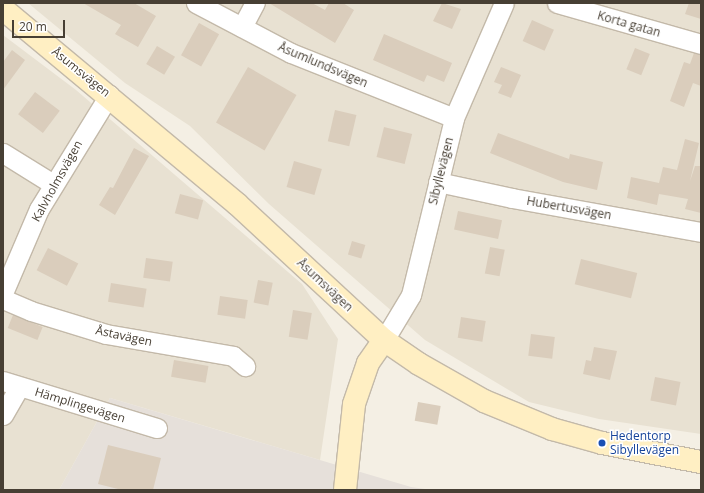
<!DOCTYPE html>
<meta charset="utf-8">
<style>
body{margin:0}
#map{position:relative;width:704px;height:493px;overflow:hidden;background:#f4efe4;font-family:"Open Sans",sans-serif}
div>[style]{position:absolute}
.residential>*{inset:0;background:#e8e1d2}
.industrial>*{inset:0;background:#e6e0da}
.building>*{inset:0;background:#dacdbc;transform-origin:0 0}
.roads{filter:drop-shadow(1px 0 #c3b9a9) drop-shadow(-1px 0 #c3b9a9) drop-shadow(0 1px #c3b9a9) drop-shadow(0 -1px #c3b9a9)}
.street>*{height:19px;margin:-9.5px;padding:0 9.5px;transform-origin:9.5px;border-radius:9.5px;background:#fff}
.secondary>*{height:22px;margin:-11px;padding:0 11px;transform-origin:11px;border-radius:11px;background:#ffefc3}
.dots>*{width:11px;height:11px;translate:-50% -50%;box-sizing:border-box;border:2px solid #fff;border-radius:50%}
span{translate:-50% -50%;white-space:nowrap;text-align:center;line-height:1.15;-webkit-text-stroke:3px #fff;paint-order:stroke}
.street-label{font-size:12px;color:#473f34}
.transit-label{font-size:12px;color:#164399}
.left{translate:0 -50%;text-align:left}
.frame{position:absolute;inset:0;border:4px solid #473f34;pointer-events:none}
.scale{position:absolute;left:12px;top:20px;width:53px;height:18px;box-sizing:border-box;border:2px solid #473f34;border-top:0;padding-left:5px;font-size:12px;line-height:14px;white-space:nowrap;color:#473f34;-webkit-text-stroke:3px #fff;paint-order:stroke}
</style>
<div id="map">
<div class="residential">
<i style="clip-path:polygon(28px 3px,701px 3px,701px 434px,599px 419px,529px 402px,425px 340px,269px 204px,190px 126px,125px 83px)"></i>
<i style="clip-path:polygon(3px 35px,76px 90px,302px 284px,338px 339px,320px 460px,110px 398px,59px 490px,3px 490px)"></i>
</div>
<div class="industrial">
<i style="clip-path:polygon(110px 398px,411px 487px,432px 490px,59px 490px)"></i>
</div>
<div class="building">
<i style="clip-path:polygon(83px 3px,134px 3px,156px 16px,138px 47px,115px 34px,121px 25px)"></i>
<i style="clip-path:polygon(269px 3px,312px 3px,325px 10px,329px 3px,343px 3px,354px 10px,335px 43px)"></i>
<i style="clip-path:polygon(442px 3px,461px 9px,452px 29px,433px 21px)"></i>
<i style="clip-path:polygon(689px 3px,701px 3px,701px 19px,685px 14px)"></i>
<i style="left:532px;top:20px;width:24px;height:23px;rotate:24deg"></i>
<i style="left:199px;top:23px;width:23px;height:37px;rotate:29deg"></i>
<i style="clip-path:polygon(384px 34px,452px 63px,444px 82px,427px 75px,424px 82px,373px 60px)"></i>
<i style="left:157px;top:46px;width:21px;height:21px;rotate:31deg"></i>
<i style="left:635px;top:48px;width:16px;height:23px;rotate:22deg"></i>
<i style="clip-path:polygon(12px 50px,25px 60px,3px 90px,3px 62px)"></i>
<i style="clip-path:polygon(694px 53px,701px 55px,701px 86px,693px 83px,684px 107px,670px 101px,684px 62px,690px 64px)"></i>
<i style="left:248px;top:67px;width:56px;height:64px;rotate:30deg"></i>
<i style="clip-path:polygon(501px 67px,521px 75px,511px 98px,498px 93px,502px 85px,494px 82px)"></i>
<i style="left:35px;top:92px;width:31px;height:28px;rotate:37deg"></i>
<i style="left:335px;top:110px;width:22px;height:32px;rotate:13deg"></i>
<i style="left:384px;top:127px;width:29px;height:31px;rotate:14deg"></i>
<i style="clip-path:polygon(498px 133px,569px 159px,570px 154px,603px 162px,597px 190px,563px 182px,490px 153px)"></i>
<i style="clip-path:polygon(685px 139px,699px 143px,690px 181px,695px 166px,701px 166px,701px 213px,685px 209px,688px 199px,659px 194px,657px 205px,627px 198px,631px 177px,659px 183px,663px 167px,677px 170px)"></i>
<i style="clip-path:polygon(134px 148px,149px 156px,115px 215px,99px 205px,110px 187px,113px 188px)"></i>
<i style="left:294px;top:161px;width:29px;height:27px;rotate:16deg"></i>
<i style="left:180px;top:194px;width:24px;height:20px;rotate:15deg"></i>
<i style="left:458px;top:211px;width:45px;height:19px;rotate:12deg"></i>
<i style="left:352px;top:241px;width:14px;height:14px;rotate:17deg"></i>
<i style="left:490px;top:247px;width:15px;height:27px;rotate:11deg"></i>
<i style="left:48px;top:248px;width:34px;height:25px;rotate:27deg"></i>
<i style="left:146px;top:258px;width:27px;height:20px;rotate:8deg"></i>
<i style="left:581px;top:259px;width:58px;height:26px;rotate:14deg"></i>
<i style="left:258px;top:280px;width:15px;height:23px;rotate:11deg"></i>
<i style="left:111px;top:283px;width:36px;height:19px;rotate:9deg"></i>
<i style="left:220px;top:296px;width:28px;height:19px;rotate:8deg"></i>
<i style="left:293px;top:310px;width:19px;height:27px;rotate:9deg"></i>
<i style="left:13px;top:315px;width:32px;height:14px;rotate:22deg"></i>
<i style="left:461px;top:317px;width:25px;height:21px;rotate:9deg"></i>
<i style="left:531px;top:334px;width:24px;height:22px;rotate:7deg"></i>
<i style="clip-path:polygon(594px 347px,617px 351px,610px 380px,583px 374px,586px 360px,591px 361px)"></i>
<i style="left:174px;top:360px;width:35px;height:17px;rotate:10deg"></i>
<i style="left:655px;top:377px;width:26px;height:24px;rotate:11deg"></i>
<i style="left:418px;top:402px;width:23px;height:19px;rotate:10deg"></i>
<i style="clip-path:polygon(108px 445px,161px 458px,153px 490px,122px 490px,98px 484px)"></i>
</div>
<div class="roads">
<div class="street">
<i style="left:196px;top:3px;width:107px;rotate:27.8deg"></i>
<i style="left:291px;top:53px;width:175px;rotate:21.7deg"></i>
<i style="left:557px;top:3px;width:150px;rotate:15.9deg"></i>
<i style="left:242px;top:27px;width:27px;rotate:-62deg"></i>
<i style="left:3px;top:153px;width:59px;rotate:31.8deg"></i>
<i style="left:438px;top:182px;width:76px;rotate:12.2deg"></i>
<i style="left:512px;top:198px;width:192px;rotate:10.2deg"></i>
<i style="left:3px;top:293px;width:91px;rotate:-66.8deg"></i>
<i style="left:39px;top:209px;width:134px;rotate:-58.4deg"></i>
<i style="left:3px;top:299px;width:30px;rotate:23deg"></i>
<i style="left:31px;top:311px;width:78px;rotate:17deg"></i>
<i style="left:106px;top:334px;width:129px;rotate:9.8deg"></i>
<i style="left:233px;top:356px;width:16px;rotate:40deg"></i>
<i style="left:384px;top:340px;width:52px;rotate:-59deg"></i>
<i style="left:411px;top:295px;width:182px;rotate:-76.3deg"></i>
<i style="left:454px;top:118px;width:125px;rotate:-66.5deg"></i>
<i style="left:3px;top:381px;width:161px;rotate:17deg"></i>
<i style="left:3px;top:415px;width:32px;rotate:-60deg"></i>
</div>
<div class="secondary">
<i style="left:3px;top:9px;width:305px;rotate:39.8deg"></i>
<i style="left:237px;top:204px;width:200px;rotate:42.8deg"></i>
<i style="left:384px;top:340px;width:42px;rotate:34.4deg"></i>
<i style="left:419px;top:364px;width:75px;rotate:29.6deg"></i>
<i style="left:484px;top:401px;width:74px;rotate:22.4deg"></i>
<i style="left:552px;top:429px;width:52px;rotate:15.6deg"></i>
<i style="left:602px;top:443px;width:101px;rotate:10.9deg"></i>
<i style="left:345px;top:490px;width:86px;rotate:-84deg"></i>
<i style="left:354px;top:404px;width:43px;rotate:-71.1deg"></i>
<i style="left:368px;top:363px;width:28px;rotate:-55deg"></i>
</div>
</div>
<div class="dots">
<i style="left:602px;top:443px;background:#1a4fb4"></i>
</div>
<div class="street-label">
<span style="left:629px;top:24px;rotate:16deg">Korta gatan</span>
<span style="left:323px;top:65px;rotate:23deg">Åsumlundsvägen</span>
<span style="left:81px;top:72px;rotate:39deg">Åsumsvägen</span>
<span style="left:441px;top:171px;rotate:-76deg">Sibyllevägen</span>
<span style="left:57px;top:181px;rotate:-61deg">Kalvholmsvägen</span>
<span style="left:569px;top:208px;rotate:10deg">Hubertusvägen</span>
<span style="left:325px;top:285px;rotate:43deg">Åsumsvägen</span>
<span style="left:124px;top:336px;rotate:12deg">Åstavägen</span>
<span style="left:80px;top:405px;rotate:17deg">Hämplingevägen</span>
</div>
<div class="transit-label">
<span class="left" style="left:610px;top:443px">Hedentorp<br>Sibyllevägen</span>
</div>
<div class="frame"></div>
<div class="scale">20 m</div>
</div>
